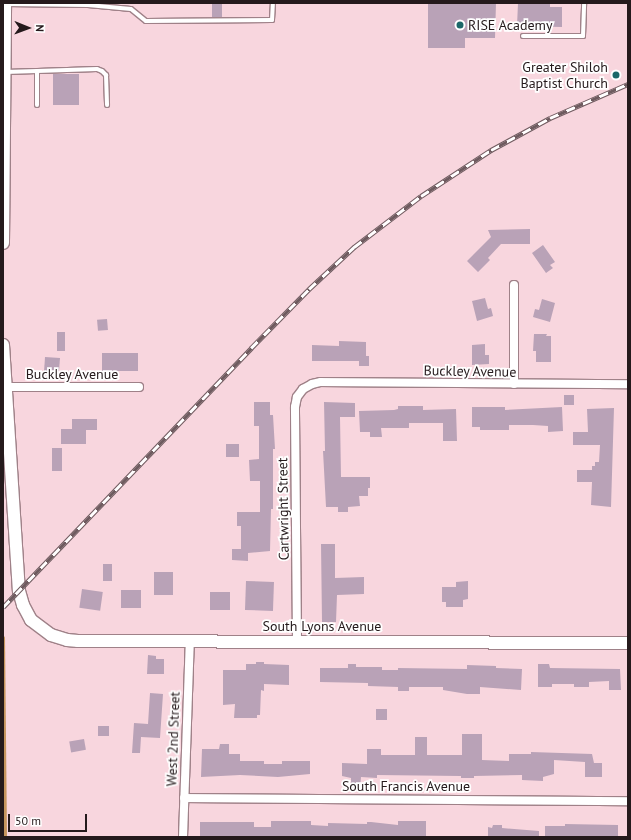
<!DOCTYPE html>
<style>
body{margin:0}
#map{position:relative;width:631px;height:840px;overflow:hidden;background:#f8d6de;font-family:"PT Sans",sans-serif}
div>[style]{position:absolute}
.forest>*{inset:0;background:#c6955d}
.building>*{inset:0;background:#b9a2b7;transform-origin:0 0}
.roads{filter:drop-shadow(1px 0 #9f8188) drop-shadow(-1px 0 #9f8188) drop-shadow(0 1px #9f8188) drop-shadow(0 -1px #9f8188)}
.lane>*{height:4px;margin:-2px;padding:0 2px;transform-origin:2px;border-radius:2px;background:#fff}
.street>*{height:8px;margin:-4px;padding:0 4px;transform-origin:4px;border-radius:4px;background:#fff}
.secondary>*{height:12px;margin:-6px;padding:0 6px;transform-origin:6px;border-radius:6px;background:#fff}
.rail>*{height:4.5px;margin-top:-2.25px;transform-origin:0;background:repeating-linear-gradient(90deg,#fff 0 9px,#6e5b5f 0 18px);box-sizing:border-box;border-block:1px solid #6e5b5f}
.dots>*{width:11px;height:11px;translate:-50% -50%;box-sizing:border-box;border:2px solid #fff;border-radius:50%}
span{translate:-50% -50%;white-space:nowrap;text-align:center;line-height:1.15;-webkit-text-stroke:3.5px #fff;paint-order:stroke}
.poi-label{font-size:14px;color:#251a1c}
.left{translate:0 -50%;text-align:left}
.right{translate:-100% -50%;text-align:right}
.street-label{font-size:14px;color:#251a1c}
.frame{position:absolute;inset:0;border:4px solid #251a1c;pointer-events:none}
.north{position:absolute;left:8px;top:8px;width:40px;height:40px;-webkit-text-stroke:3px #fff;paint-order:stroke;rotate:91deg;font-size:11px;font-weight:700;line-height:16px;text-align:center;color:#251a1c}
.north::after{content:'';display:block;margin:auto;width:14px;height:18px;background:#251a1c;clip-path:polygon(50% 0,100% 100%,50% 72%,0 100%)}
.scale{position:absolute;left:8px;top:814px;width:79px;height:18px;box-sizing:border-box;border:2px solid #251a1c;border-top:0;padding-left:5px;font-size:12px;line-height:14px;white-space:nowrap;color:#251a1c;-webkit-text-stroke:3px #fff;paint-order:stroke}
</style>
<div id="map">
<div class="forest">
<i style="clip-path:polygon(5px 636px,7px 837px,3px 837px,3px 639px)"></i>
</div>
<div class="building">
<i style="left:212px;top:3px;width:10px;height:14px"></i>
<i style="clip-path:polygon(428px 3px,496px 3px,495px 38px,465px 38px,465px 48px,428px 48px)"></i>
<i style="clip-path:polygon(518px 3px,550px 3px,550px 7px,562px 7px,562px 27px,517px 26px)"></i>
<i style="left:53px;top:74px;width:26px;height:31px"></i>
<i style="clip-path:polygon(530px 229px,530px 244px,501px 244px,488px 258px,490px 260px,478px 272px,467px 261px,491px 237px,488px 230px)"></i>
<i style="clip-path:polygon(543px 245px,555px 262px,550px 265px,553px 268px,546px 273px,532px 253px)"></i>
<i style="clip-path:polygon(485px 298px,488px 309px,491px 308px,493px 316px,477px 321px,472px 301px)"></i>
<i style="clip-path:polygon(542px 299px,555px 303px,550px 322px,533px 317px,535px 309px,539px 310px)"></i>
<i style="left:107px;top:319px;width:11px;height:10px;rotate:85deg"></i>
<i style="left:57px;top:332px;width:8px;height:19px"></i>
<i style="clip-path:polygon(534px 334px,547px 334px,546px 336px,551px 336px,551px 362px,536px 362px,536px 351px,533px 351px)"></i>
<i style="clip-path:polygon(339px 341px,366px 342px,366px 356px,369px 356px,369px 366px,359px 366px,359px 361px,312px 361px,312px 345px,339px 346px)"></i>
<i style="clip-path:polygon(485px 344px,485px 355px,489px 355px,489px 364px,472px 365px,472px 345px)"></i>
<i style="left:102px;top:353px;width:36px;height:18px"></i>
<i style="clip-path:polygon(45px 357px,60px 358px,59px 371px,44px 372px)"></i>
<i style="left:564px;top:395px;width:10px;height:10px"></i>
<i style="clip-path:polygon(254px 402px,270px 402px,270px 415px,273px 415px,275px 449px,273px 449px,273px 509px,271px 509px,270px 551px,248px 553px,248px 561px,232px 560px,232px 549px,241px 549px,241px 526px,237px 526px,237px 512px,260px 512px,260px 481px,250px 481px,249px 460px,259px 459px,259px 426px,254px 426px)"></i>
<i style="clip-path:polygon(324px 402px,355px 403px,355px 417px,340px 417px,341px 477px,370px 477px,370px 488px,368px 488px,368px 496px,359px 496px,360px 506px,348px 507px,348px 512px,338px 512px,338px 507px,326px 507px,323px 451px,325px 451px)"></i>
<i style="clip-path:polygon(398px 406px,423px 406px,423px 410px,456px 409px,457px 441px,443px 441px,443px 423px,409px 423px,409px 428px,381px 428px,382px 437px,370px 437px,370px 432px,360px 432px,359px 411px,394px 410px,398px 409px)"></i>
<i style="clip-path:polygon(472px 407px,505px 407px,505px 410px,562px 407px,563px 431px,548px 432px,548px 426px,533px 425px,509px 425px,509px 430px,480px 430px,480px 427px,472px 427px)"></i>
<i style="clip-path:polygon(614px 408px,611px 507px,591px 505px,592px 482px,577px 482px,577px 470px,592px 470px,592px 466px,595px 466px,595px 462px,599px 462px,600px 445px,573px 445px,573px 432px,588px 432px,587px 409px)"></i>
<i style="clip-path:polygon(72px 419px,97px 419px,97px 430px,86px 430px,86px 444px,61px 444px,61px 429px,72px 429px)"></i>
<i style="left:226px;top:444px;width:13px;height:13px"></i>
<i style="left:52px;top:448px;width:10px;height:23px"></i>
<i style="clip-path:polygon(321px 544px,335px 544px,335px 578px,364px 577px,364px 594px,337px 595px,336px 622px,322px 622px)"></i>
<i style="left:103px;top:564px;width:9px;height:17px"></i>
<i style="left:154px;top:572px;width:19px;height:23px"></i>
<i style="left:246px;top:581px;width:28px;height:29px;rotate:2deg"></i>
<i style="clip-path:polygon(468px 581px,468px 599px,463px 600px,463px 607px,446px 607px,446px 602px,442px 602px,442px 587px,456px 587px,456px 582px)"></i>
<i style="left:82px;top:589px;width:21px;height:19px;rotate:8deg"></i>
<i style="left:121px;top:590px;width:20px;height:18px"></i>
<i style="left:210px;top:592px;width:20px;height:18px"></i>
<i style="clip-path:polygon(148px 655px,156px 656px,156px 659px,164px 659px,164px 674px,147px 674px)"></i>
<i style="clip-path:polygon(256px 662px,264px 662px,264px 664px,289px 665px,289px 685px,264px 684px,264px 691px,261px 690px,260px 715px,257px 715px,257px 718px,234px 718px,235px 704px,223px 705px,223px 670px,246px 670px,246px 664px,256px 664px)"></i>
<i style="clip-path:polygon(348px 664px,356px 664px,356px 667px,382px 667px,382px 670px,398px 670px,398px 668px,467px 669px,467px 665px,496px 666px,496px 668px,522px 669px,521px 690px,480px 687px,480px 694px,467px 694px,443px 690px,443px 687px,409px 687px,409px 691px,398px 691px,398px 687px,368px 686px,368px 683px,320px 682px,320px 668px,348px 668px)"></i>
<i style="clip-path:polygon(538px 664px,549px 664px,550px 668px,620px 669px,621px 690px,609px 690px,609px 681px,589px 682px,589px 687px,574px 687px,574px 684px,552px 684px,552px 687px,538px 687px)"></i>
<i style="clip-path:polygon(150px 693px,163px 694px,160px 738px,141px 737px,140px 753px,132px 753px,134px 723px,148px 724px)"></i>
<i style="left:376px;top:709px;width:11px;height:11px"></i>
<i style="left:98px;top:726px;width:11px;height:10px"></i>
<i style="clip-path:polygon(462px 734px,482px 734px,482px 760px,509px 761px,509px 754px,531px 754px,531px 752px,592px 754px,594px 763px,602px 763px,602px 777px,585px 777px,585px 762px,554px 760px,554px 774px,543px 777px,543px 781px,522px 780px,522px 775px,474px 776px,474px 778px,461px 778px,461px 776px,377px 775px,377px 778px,361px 777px,360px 789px,351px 788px,351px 778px,342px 776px,342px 763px,367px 764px,367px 749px,381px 749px,381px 755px,415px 755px,415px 737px,427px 737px,427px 755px,462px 755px)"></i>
<i style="left:84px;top:739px;width:11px;height:15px;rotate:80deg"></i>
<i style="clip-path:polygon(220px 744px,229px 744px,229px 754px,240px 754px,240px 761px,264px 761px,264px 764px,282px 764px,282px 761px,310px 761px,310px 774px,278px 777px,240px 775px,201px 777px,202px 749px,219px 749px)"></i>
<i style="clip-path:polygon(271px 821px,311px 821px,311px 825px,328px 826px,328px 823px,367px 824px,367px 822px,371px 822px,398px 825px,398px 821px,426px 821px,426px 837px,200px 837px,200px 822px,254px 822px,254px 827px,271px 827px)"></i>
<i style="clip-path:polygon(565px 824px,618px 825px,618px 837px,545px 836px,545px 826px,565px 826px)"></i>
<i style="clip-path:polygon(493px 825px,502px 825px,502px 828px,539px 831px,539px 837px,488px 837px,488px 827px,492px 828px)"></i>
</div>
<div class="roads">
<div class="lane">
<i style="left:6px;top:4px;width:82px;rotate:0.7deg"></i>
<i style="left:88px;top:5px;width:43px;rotate:5.3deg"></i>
<i style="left:131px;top:9px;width:19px;rotate:39deg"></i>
<i style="left:146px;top:21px;width:126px;rotate:-0.5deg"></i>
<i style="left:272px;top:20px;width:17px;rotate:-87deg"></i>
<i style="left:523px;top:36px;width:60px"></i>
<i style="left:583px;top:36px;width:33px;rotate:-88deg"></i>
<i style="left:37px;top:71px;width:60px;rotate:-1.9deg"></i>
<i style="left:97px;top:69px;width:5px;rotate:22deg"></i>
<i style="left:102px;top:71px;width:6px;rotate:45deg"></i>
<i style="left:106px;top:75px;width:30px;rotate:88deg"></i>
<i style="left:5px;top:72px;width:32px;rotate:-2deg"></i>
<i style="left:37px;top:71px;width:34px;rotate:90deg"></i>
</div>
<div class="street">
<i style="left:514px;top:285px;width:99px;rotate:90deg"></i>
<i style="left:5px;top:387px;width:134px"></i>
<i style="left:297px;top:641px;width:234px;rotate:-90.5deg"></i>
<i style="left:295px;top:407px;width:10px;rotate:-79deg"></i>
<i style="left:297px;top:397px;width:10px;rotate:-53deg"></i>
<i style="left:303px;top:389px;width:10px;rotate:-29deg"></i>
<i style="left:312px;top:384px;width:9px;rotate:-13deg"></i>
<i style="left:321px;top:382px;width:307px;rotate:0.4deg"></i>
<i style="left:184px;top:798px;width:444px;rotate:0.4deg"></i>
<i style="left:183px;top:837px;width:196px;rotate:-88deg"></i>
</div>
<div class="secondary">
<i style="left:3px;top:243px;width:240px;rotate:-89.5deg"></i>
<i style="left:3px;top:345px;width:247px;rotate:86.3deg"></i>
<i style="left:19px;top:591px;width:15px;rotate:74deg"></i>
<i style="left:23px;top:605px;width:17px;rotate:62deg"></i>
<i style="left:31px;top:620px;width:25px;rotate:37deg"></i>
<i style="left:51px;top:635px;width:17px;rotate:17deg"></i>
<i style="left:67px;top:640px;width:11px;rotate:5deg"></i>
<i style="left:78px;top:641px;width:550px;rotate:0.21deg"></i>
</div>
</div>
<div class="rail">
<i style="left:3px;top:607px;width:359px;rotate:-46.2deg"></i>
<i style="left:251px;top:348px;width:83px;rotate:-45.5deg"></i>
<i style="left:309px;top:289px;width:62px;rotate:-43deg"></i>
<i style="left:354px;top:247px;width:84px;rotate:-37.3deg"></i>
<i style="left:421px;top:196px;width:84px;rotate:-33.3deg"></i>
<i style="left:491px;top:150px;width:67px;rotate:-28.5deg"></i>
<i style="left:550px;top:118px;width:85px;rotate:-23.6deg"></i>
</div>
<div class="dots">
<i style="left:460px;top:25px;background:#1b6869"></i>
<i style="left:616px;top:75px;background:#1b6869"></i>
</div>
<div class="poi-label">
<span class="left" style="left:468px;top:25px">RISE Academy</span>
<span class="right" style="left:608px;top:75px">Greater Shiloh<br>Baptist Church</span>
</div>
<div class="street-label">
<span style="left:470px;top:371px;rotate:1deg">Buckley Avenue</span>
<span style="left:72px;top:374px">Buckley Avenue</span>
<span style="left:283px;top:509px;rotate:-91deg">Cartwright Street</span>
<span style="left:322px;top:626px">South Lyons Avenue</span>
<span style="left:173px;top:739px;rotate:-88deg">West 2nd Street</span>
<span style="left:406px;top:786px">South Francis Avenue</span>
</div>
<div class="frame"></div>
<div class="north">N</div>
<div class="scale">50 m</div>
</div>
